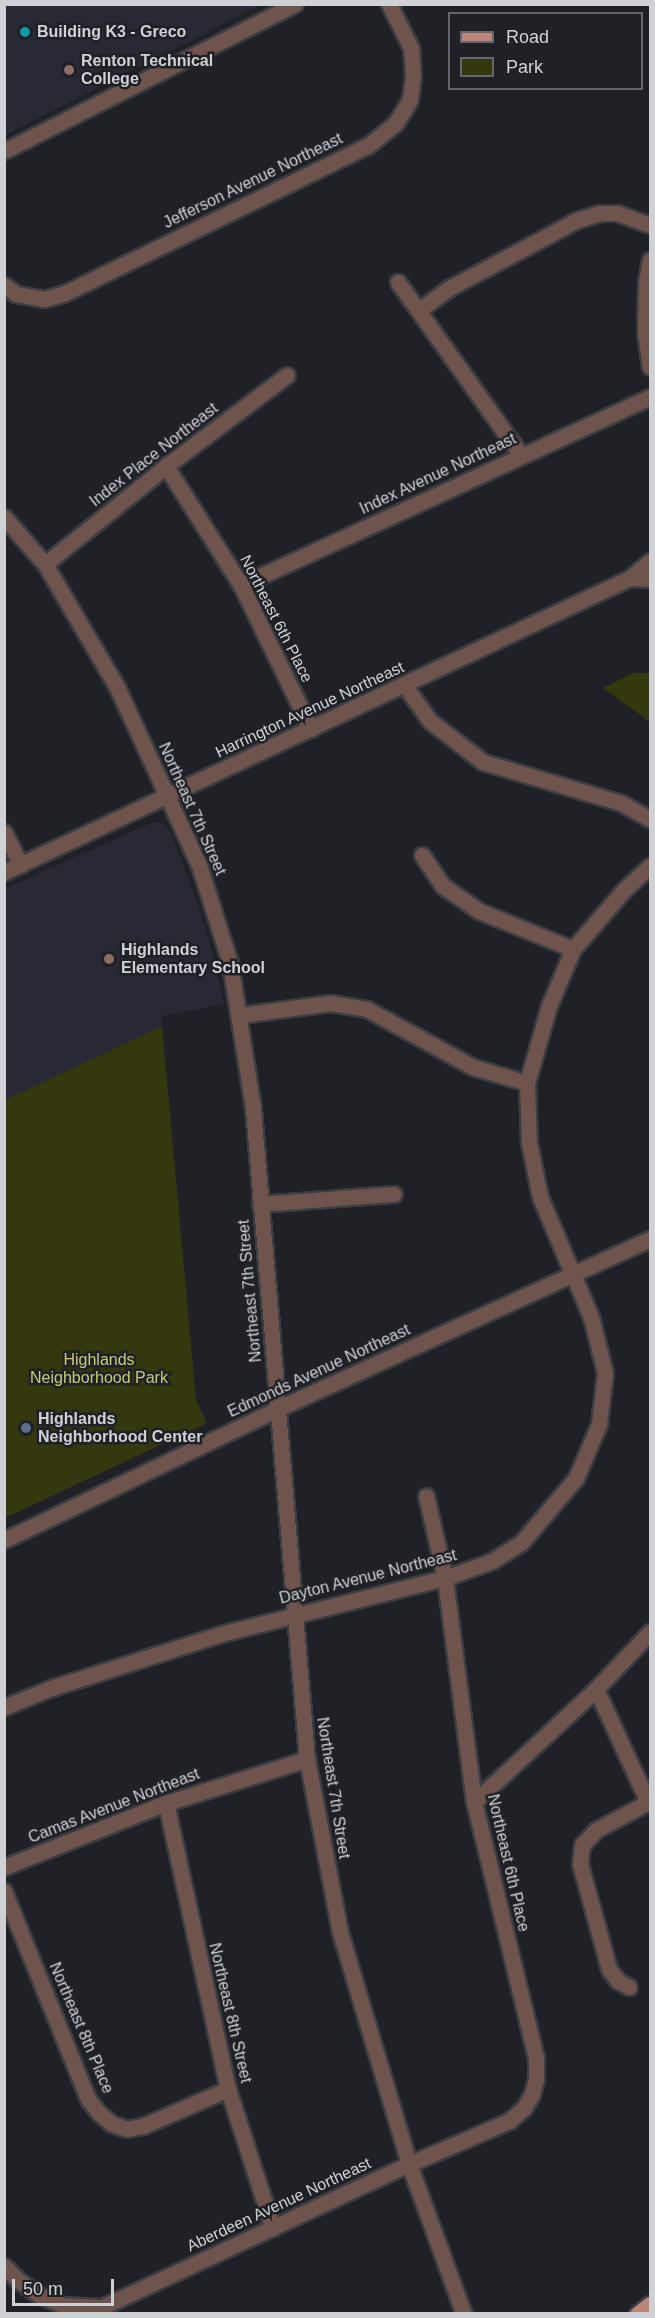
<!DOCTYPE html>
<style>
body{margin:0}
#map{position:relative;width:655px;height:2318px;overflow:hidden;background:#202127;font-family:Arial,sans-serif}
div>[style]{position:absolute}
.built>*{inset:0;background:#282934}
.green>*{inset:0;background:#35370e}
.roads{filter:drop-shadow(2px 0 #3c3d43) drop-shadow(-2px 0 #3c3d43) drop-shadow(0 2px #3c3d43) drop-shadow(0 -2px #3c3d43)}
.minor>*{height:15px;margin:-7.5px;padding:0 7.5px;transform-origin:7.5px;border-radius:7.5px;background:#6e544d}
.major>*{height:15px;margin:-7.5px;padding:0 7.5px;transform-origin:7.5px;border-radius:7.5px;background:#bb8677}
.dots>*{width:16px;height:16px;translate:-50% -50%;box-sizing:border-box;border:3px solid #202127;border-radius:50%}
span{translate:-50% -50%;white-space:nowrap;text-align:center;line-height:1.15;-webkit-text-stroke:5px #202127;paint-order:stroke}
.poi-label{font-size:16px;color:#d0d1d5;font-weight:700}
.left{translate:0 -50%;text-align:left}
.street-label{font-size:16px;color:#d0d1d5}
.park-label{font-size:16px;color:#c6cc74}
.frame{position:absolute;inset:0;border:6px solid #d0d1d5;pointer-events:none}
.legend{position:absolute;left:448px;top:12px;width:195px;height:78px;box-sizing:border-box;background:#202127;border:2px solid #66676d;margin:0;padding:8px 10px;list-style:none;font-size:18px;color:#d0d1d5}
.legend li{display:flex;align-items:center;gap:12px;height:30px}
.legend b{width:30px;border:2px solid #66676d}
.scale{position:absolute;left:12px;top:2279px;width:102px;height:27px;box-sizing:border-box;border:3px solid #d0d1d5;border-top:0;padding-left:8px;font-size:18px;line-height:21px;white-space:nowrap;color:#d0d1d5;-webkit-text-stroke:4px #202127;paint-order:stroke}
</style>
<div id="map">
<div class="built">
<i style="clip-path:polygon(5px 4px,261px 4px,261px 5px,5px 135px)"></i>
<i style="clip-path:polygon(154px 822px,164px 824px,171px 833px,194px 893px,209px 939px,224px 1004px,161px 1016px,162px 1026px,5px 1100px,4px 889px)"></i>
</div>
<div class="green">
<i style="clip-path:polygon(634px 673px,650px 673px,650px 722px,603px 688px)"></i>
<i style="clip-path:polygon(162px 1026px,196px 1400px,207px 1423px,5px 1518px,5px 1100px)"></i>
</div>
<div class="roads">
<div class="minor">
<i style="left:4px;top:151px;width:326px;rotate:-26.8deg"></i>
<i style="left:650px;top:260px;width:23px;rotate:100deg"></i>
<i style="left:646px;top:283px;width:49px;rotate:91.2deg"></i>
<i style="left:645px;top:332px;width:35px;rotate:82deg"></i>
<i style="left:398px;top:282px;width:212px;rotate:54.6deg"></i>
<i style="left:4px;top:285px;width:15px;rotate:37deg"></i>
<i style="left:16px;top:294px;width:28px;rotate:10deg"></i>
<i style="left:44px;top:299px;width:22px;rotate:-16deg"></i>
<i style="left:65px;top:293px;width:339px;rotate:-26deg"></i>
<i style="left:370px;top:144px;width:32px;rotate:-39deg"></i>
<i style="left:395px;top:124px;width:28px;rotate:-58deg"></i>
<i style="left:410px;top:100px;width:25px;rotate:-83deg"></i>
<i style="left:413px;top:75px;width:27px;rotate:-94deg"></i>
<i style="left:411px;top:48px;width:49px;rotate:-116.6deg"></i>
<i style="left:419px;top:310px;width:39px;rotate:-36deg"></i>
<i style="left:451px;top:287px;width:143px;rotate:-28deg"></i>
<i style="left:577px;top:220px;width:24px;rotate:-17deg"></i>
<i style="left:600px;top:213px;width:17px"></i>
<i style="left:617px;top:213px;width:35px;rotate:20deg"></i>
<i style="left:166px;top:466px;width:141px;rotate:57.8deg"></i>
<i style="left:241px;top:585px;width:160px;rotate:64.1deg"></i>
<i style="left:4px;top:517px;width:62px;rotate:48.9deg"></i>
<i style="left:45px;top:564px;width:143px;rotate:59.7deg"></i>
<i style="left:117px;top:687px;width:196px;rotate:65.3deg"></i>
<i style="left:199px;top:865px;width:103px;rotate:72.4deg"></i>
<i style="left:230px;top:963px;width:147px;rotate:81deg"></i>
<i style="left:253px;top:1108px;width:653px;rotate:85.26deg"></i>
<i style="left:307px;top:1759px;width:176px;rotate:79.2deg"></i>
<i style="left:340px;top:1932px;width:242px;rotate:73.4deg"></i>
<i style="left:409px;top:2164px;width:160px;rotate:69.9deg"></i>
<i style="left:45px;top:564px;width:156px;rotate:-39deg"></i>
<i style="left:166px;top:466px;width:151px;rotate:-36.9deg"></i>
<i style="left:630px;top:578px;width:26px;rotate:-40deg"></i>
<i style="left:241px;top:585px;width:450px;rotate:-24.7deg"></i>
<i style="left:405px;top:686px;width:43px;rotate:54.5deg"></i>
<i style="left:430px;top:721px;width:67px;rotate:37.7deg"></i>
<i style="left:483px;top:762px;width:144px;rotate:16.5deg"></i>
<i style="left:621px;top:803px;width:33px;rotate:29deg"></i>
<i style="left:4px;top:832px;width:37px;rotate:63deg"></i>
<i style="left:422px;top:855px;width:37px;rotate:56deg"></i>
<i style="left:443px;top:886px;width:44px;rotate:34.8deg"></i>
<i style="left:479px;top:911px;width:101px;rotate:22deg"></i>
<i style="left:4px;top:872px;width:692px;rotate:-25.16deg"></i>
<i style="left:630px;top:578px;width:20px;rotate:3deg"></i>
<i style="left:240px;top:1015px;width:91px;rotate:-7.6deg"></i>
<i style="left:330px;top:1003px;width:37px;rotate:9deg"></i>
<i style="left:367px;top:1009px;width:121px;rotate:28.7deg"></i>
<i style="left:473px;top:1067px;width:56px;rotate:16.5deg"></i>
<i style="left:260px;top:1204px;width:134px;rotate:-4.3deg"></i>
<i style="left:4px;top:1540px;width:305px;rotate:-25.6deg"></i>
<i style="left:279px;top:1408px;width:408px;rotate:-24.5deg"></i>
<i style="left:596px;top:1689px;width:124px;rotate:65.3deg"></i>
<i style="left:4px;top:1707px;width:51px;rotate:-22deg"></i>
<i style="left:51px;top:1688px;width:182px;rotate:-17.6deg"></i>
<i style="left:224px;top:1633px;width:228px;rotate:-14deg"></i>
<i style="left:445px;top:1578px;width:50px;rotate:-19.9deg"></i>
<i style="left:492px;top:1561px;width:34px;rotate:-32deg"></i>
<i style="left:521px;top:1543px;width:85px;rotate:-49.8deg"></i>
<i style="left:576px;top:1478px;width:59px;rotate:-66.9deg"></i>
<i style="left:599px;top:1424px;width:51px;rotate:-83.3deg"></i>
<i style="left:605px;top:1373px;width:58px;rotate:-104deg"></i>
<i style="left:591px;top:1317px;width:130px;rotate:-113deg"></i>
<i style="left:540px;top:1197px;width:55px;rotate:-101.5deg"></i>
<i style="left:529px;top:1143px;width:60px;rotate:-91.9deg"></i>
<i style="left:527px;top:1083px;width:80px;rotate:-74.1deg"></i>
<i style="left:549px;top:1006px;width:62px;rotate:-67.2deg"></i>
<i style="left:573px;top:949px;width:78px;rotate:-49.2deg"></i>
<i style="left:624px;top:890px;width:35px;rotate:-43deg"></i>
<i style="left:474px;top:1802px;width:166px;rotate:-42.8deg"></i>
<i style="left:596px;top:1689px;width:79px;rotate:-46.5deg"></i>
<i style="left:166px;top:1803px;width:293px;rotate:77.8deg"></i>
<i style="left:228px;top:2089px;width:146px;rotate:72.1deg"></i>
<i style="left:4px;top:1867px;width:174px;rotate:-21.6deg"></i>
<i style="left:166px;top:1803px;width:148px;rotate:-17.3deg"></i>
<i style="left:4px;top:1891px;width:224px;rotate:68deg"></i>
<i style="left:88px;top:2099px;width:18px;rotate:52deg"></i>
<i style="left:99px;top:2113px;width:17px;rotate:40deg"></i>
<i style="left:112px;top:2124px;width:16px;rotate:18deg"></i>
<i style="left:127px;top:2129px;width:16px;rotate:-11deg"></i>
<i style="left:143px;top:2126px;width:93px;rotate:-23.5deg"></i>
<i style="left:629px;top:1987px;width:13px;rotate:-151deg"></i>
<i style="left:618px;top:1981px;width:15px;rotate:-127deg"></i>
<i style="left:609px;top:1969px;width:109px;rotate:-105.4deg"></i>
<i style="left:580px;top:1864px;width:19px;rotate:-84deg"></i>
<i style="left:582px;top:1845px;width:21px;rotate:-47deg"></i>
<i style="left:596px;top:1830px;width:61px;rotate:-28.2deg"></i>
<i style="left:4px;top:2266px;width:21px;rotate:45deg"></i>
<i style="left:19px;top:2281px;width:24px;rotate:35deg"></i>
<i style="left:39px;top:2295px;width:26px;rotate:23deg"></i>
<i style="left:63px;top:2305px;width:39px;rotate:3deg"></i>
<i style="left:102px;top:2307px;width:339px;rotate:-25deg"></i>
<i style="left:409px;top:2164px;width:109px;rotate:-23.3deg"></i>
<i style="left:509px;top:2121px;width:20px;rotate:-41deg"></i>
<i style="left:524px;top:2108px;width:16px;rotate:-60deg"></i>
<i style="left:532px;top:2094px;width:16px;rotate:-75deg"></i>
<i style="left:536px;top:2079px;width:21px;rotate:-90deg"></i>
<i style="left:536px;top:2058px;width:263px;rotate:-103.6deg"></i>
<i style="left:474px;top:1802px;width:226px;rotate:-97.4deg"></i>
<i style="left:445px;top:1578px;width:84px;rotate:-103deg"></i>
</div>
<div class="major">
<i style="left:637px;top:2314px;width:16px;rotate:-38deg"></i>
</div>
</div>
<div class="dots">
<i style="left:25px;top:32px;background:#0f9aa8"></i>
<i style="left:69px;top:70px;background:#8d6e63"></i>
<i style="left:109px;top:959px;background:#8d6e63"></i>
<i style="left:26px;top:1428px;background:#5c6f8a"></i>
</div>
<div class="poi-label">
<span class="left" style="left:37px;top:32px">Building K3 - Greco</span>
<span class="left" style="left:81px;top:70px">Renton Technical<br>College</span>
<span class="left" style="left:121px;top:959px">Highlands<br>Elementary School</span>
<span class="left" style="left:38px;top:1428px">Highlands<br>Neighborhood Center</span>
</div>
<div class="street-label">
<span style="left:253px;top:181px;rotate:-26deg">Jefferson Avenue Northeast</span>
<span style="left:154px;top:455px;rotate:-38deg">Index Place Northeast</span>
<span style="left:438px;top:474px;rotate:-25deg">Index Avenue Northeast</span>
<span style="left:276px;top:619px;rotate:63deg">Northeast 6th Place</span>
<span style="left:310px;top:710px;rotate:-25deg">Harrington Avenue Northeast</span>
<span style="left:192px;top:809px;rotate:66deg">Northeast 7th Street</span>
<span style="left:250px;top:1291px;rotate:-95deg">Northeast 7th Street</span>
<span style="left:319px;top:1371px;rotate:-25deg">Edmonds Avenue Northeast</span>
<span style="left:368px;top:1577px;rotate:-14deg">Dayton Avenue Northeast</span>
<span style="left:333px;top:1788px;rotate:81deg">Northeast 7th Street</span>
<span style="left:114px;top:1806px;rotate:-21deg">Camas Avenue Northeast</span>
<span style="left:508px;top:1863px;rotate:77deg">Northeast 6th Place</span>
<span style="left:230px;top:2013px;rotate:77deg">Northeast 8th Street</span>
<span style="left:81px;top:2028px;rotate:67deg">Northeast 8th Place</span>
<span style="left:279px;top:2205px;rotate:-25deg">Aberdeen Avenue Northeast</span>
</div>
<div class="park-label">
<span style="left:99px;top:1369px">Highlands<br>Neighborhood Park</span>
</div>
<div class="frame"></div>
<ul class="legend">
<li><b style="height:8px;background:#bb8677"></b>Road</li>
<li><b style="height:16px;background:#35370e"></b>Park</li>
</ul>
<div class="scale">50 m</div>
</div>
